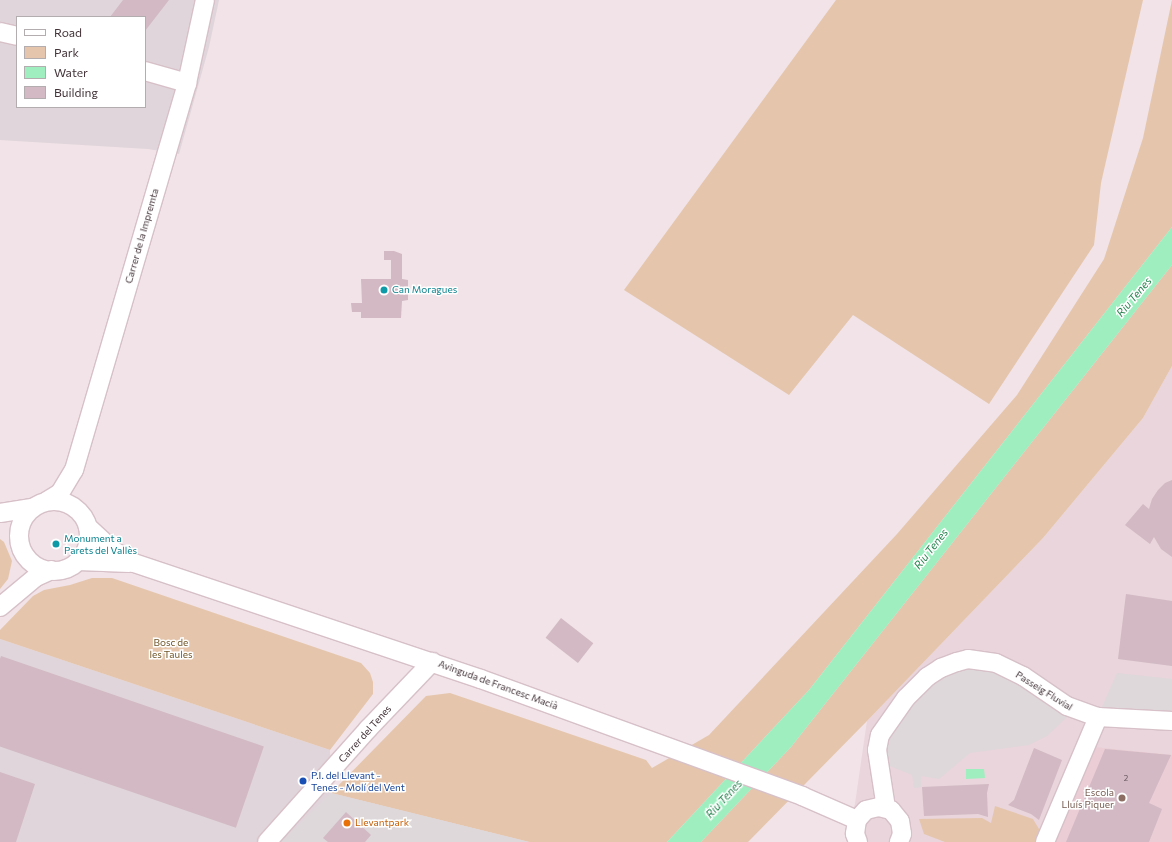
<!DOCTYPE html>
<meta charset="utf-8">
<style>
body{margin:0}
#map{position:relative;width:1172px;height:842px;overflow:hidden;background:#f1e3e7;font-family:Commissioner,sans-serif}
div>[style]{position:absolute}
.residential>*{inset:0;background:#e9d5db}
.industrial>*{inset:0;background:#e0d5da}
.education>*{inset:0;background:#eacdd5}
.green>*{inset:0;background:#e5c6ac}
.parking>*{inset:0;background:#ded8db}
.water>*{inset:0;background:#9feec0}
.building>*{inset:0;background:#d2b9c3;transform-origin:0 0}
.roads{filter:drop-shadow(1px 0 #d7c0c8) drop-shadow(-1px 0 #d7c0c8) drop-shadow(0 1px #d7c0c8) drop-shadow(0 -1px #d7c0c8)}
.minor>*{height:18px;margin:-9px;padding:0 9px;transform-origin:9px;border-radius:9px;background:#fff}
.minor>.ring{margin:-9px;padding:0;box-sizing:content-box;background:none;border:18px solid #fff;border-radius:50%}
.dots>*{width:11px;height:11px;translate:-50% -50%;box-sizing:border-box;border:2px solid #fff;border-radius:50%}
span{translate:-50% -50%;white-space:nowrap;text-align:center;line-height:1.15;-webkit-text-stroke:3px #fff;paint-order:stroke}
.number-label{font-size:8px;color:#67545c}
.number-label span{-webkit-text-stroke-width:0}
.street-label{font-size:10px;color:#433339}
.culture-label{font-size:10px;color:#0d838f}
.left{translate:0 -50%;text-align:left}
.park-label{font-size:10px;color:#725729}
.transit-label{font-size:10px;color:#164399}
.education-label{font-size:10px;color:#785e54}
.right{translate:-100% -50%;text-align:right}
.food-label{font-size:10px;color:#c56008}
.water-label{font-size:11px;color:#288450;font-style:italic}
.legend{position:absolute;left:16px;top:16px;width:130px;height:92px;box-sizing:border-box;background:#fff;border:1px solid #b4adb0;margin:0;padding:5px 7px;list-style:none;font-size:12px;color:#433339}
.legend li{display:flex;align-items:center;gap:8px;height:20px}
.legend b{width:20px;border:1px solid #b4adb0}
</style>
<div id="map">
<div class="residential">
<i style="clip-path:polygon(1172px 366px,1172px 842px,848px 842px,844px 834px,855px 804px,867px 721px,1043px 538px,1143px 418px)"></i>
</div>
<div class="industrial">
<i style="clip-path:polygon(evenodd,0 0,219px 0,209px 47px,179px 154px,148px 149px,0 140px,0 0,17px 17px,145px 17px,145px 107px,17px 107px,17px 17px)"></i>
<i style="clip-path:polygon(0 639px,330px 750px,331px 793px,529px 842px,0 842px)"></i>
</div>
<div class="education">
<i style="clip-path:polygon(1093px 747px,1172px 755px,1172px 842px,1053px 842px)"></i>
</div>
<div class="green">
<i style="clip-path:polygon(836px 0,1143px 0,1101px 183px,1094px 245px,989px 404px,853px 315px,789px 395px,624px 290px)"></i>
<i style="clip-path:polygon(1172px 0,1172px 227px,809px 690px,667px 842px,529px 842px,331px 793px,426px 696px,450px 693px,646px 760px,652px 768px,709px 735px,897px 534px,1017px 395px,1104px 259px,1143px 138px)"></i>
<i style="clip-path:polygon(1172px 265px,1172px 366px,1143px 418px,1043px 538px,867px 721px,748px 842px,701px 842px,791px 747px)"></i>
<i style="clip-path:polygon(0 539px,4px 542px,12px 561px,8px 579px,0 589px)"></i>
<i style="clip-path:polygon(92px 578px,112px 578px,361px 663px,370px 673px,373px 682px,373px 694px,330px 750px,0 639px,0 630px,33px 596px,44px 590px,70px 585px)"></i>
<i style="clip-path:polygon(995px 806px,1033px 819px,1042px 834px,1039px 842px,945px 842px,924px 834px,919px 819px,982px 818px,991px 823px)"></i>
</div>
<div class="parking">
<i style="clip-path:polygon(983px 667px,1015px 681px,1068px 716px,1047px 736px,1029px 745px,970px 753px,939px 779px,921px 776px,921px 787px,914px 788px,912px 775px,885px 764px,884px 746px,889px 730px,925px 689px,946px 673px)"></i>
<i style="clip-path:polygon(1117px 673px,1172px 679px,1172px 711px,1102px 707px)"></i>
<i style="clip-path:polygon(331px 793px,529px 842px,281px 842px)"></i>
</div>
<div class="water">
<i style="clip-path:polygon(1172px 227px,1172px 265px,791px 747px,701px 842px,667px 842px,809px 690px)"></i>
<i style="clip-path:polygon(966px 769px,984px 769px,985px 778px,966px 779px)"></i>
</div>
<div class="building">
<i style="clip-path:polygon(123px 0,169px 0,145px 31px,145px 17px,110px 17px)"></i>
<i style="clip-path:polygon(384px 251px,394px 251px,402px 254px,402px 279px,408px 280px,408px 300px,402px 301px,401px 318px,361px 318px,361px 312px,352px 312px,351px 303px,362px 303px,361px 279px,391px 279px,391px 260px,384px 260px)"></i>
<i style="clip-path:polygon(1172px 480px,1172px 557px,1161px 549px,1154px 537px,1150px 544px,1125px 525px,1143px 504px,1149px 509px,1152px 499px,1158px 490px,1165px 483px)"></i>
<i style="clip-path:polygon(1126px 594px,1172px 601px,1172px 666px,1118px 659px)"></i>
<i style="left:561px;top:618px;width:41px;height:25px;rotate:38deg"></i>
<i style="left:1px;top:656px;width:278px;height:86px;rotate:19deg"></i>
<i style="clip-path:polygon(1034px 748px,1062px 760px,1039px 820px,1031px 814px,1008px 805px,1014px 800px)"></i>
<i style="clip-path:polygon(1105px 749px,1171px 755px,1149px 803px,1162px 809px,1149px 842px,1066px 842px)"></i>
<i style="clip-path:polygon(0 772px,35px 784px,16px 842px,0 842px)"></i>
<i style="clip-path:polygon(989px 784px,987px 793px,988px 817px,978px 814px,924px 816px,922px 787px)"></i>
<i style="clip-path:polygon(346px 812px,371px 835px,365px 842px,328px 842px,323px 838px)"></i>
</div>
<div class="roads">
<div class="minor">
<i style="left:0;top:32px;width:17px;rotate:13deg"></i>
<i style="left:145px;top:71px;width:44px;rotate:15.9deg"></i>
<i style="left:47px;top:501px;width:15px;rotate:-32deg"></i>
<i style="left:60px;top:493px;width:27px;rotate:-59deg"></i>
<i style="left:74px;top:470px;width:403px;rotate:-73.7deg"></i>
<i style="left:187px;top:83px;width:85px;rotate:-77.8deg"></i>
<i class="ring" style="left:19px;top:501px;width:52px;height:52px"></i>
<i style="left:0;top:513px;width:32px;rotate:-9deg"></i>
<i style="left:88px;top:527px;width:35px;rotate:43deg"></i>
<i style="left:114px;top:551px;width:23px;rotate:31deg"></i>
<i style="left:134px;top:563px;width:366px;rotate:18.5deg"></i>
<i style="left:481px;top:679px;width:342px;rotate:20deg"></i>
<i style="left:802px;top:796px;width:60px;rotate:23.6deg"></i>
<i style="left:78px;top:561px;width:51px;rotate:2.2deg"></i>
<i style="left:0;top:607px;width:47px;rotate:-39.8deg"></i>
<i style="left:36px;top:577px;width:17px;rotate:-24deg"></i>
<i style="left:886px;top:808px;width:59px;rotate:-98.8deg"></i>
<i style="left:877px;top:750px;width:15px;rotate:-79deg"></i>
<i style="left:880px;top:735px;width:45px;rotate:-54.9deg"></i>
<i style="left:906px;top:698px;width:30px;rotate:-45deg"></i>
<i style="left:927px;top:677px;width:17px;rotate:-33deg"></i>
<i style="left:941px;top:668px;width:17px;rotate:-21deg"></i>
<i style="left:957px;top:662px;width:11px;rotate:-15deg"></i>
<i style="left:968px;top:659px;width:28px;rotate:8deg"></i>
<i style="left:996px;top:663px;width:30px;rotate:26deg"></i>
<i style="left:1023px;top:676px;width:53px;rotate:34.3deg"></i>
<i style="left:1067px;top:706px;width:33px;rotate:20deg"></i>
<i style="left:1098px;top:717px;width:74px;rotate:3.1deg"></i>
<i style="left:267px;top:842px;width:152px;rotate:-48.2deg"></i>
<i style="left:368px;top:729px;width:93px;rotate:-46.3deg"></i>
<i style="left:858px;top:842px;width:9px;rotate:-111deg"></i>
<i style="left:855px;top:834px;width:14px;rotate:-82deg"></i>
<i style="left:857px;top:820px;width:13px;rotate:-48deg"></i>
<i style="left:866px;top:810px;width:13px;rotate:-13deg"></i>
<i style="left:879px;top:807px;width:12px;rotate:14deg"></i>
<i style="left:891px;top:810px;width:14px;rotate:51deg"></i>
<i style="left:900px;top:821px;width:13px;rotate:81deg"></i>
<i style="left:902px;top:834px;width:9px;rotate:111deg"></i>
<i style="left:1045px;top:842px;width:136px;rotate:-67deg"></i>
</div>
</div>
<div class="dots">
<i style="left:384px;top:290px;background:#0f9aa8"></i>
<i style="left:56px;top:544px;background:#0f9aa8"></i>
<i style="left:303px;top:781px;background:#1a4fb4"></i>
<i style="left:1122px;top:798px;background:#8d6e63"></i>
<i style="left:347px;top:823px;background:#e8710a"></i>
</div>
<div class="number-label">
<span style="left:1126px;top:779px">2</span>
</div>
<div class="street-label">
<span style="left:142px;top:236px;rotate:-74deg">Carrer de la Impremta</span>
<span style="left:498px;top:685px;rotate:20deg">Avinguda de Francesc Macià</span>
<span style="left:1044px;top:691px;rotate:32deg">Passeig Fluvial</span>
<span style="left:365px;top:734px;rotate:-48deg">Carrer del Tenes</span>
</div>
<div class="culture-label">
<span class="left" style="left:392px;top:290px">Can Moragues</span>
<span class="left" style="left:64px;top:544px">Monument a<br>Parets del Vallès</span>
</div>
<div class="park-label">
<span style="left:171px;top:648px">Bosc de<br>les Taules</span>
</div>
<div class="transit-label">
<span class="left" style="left:311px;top:781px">P.I. del Llevant -<br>Tenes - Molí del Vent</span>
</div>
<div class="education-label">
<span class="right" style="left:1114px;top:798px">Escola<br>Lluís Piquer</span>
</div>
<div class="food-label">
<span class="left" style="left:355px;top:823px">Llevantpark</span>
</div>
<div class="water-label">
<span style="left:1134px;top:297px;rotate:-50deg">Riu Tenes</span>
<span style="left:931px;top:549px;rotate:-52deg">Riu Tenes</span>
<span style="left:724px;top:799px;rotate:-47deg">Riu Tenes</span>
</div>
<ul class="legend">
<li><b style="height:5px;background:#fff"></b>Road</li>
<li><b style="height:11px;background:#e5c6ac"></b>Park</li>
<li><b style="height:11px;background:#9feec0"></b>Water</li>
<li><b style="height:11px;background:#d2b9c3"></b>Building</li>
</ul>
</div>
